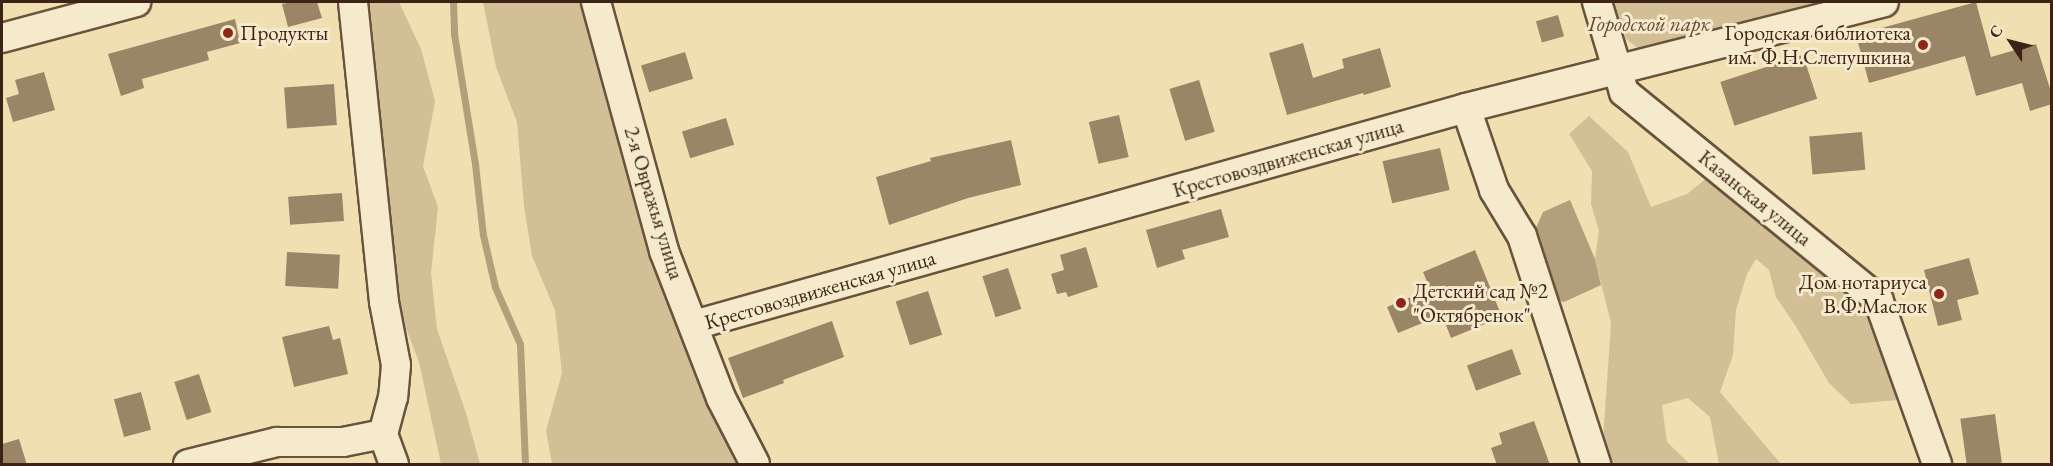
<!DOCTYPE html>
<meta charset="utf-8">
<style>
body{margin:0}
#map{position:relative;width:2053px;height:466px;overflow:hidden;background:#f0dfb1;font-family:"EB Garamond",serif}
div>[style]{position:absolute}
.green>*{inset:0;background:#d2bf96}
.water>*{inset:0;background:#b39f7c}
.stream>*{height:7px;margin:-3.5px;padding:0 3.5px;transform-origin:3.5px;border-radius:3.5px;background:#b39f7c}
.building>*{inset:0;background:#9a8566;transform-origin:0 0}
.roads{filter:drop-shadow(2px 0 #6a523c) drop-shadow(-2px 0 #6a523c) drop-shadow(0 2px #6a523c) drop-shadow(0 -2px #6a523c)}
.minor>*{height:28px;margin:-14px;padding:0 14px;transform-origin:14px;border-radius:14px;background:#f5eacc}
.dots>*{width:16px;height:16px;translate:-50% -50%;box-sizing:border-box;border:3px solid #f5eacc;border-radius:50%}
span{translate:-50% -50%;white-space:nowrap;text-align:center;line-height:1.15;-webkit-text-stroke:6px #f5eacc;paint-order:stroke}
.park-label{font-size:21px;color:#624a35;font-style:italic}
.poi-label{font-size:21px;color:#3d2315}
.left{translate:0 -50%;text-align:left}
.right{translate:-100% -50%;text-align:right}
.street-label{font-size:21px;color:#3d2315}
.frame{position:absolute;inset:0;border:3px solid #3d2315;pointer-events:none}
.north{position:absolute;left:1981px;top:12px;width:60px;height:60px;-webkit-text-stroke:4px #f5eacc;paint-order:stroke;rotate:305deg;font-size:16px;font-weight:700;line-height:24px;text-align:center;color:#3d2315}
.north::after{content:'';display:block;margin:auto;width:21px;height:27px;background:#3d2315;clip-path:polygon(50% 0,100% 100%,50% 72%,0 100%)}
</style>
<div id="map">
<div class="green">
<i style="clip-path:polygon(369px 2px,399px 2px,421px 49px,435px 101px,423px 166px,438px 207px,431px 273px,437px 329px,466px 413px,480px 464px,441px 464px,419px 362px,397px 305px)"></i>
<i style="clip-path:polygon(483px 2px,590px 2px,749px 464px,552px 464px,546px 431px,562px 373px,555px 310px,532px 256px,524px 206px,517px 122px,496px 67px)"></i>
<i style="clip-path:polygon(1613px 2px,1835px 2px,1653px 48px,1639px 49px,1626px 39px)"></i>
<i style="clip-path:polygon(1589px 116px,1628px 152px,1651px 207px,1687px 194px,1713px 173px,1873px 301px,1909px 399px,1851px 404px,1829px 383px,1795px 325px,1776px 297px,1769px 270px,1756px 259px,1747px 274px,1736px 310px,1733px 355px,1720px 392px,1781px 464px,1719px 464px,1710px 417px,1688px 398px,1662px 405px,1667px 442px,1690px 464px,1605px 464px,1602px 455px,1611px 323px,1595px 259px,1599px 231px,1591px 204px,1592px 171px,1569px 134px)"></i>
</div>
<div class="water">
<i style="clip-path:polygon(1570px 200px,1595px 259px,1601px 285px,1564px 302px,1557px 300px,1536px 228px,1543px 212px)"></i>
</div>
<div class="stream">
<i style="left:453px;top:2px;width:32px;rotate:88deg"></i>
<i style="left:454px;top:34px;width:132px;rotate:80.8deg"></i>
<i style="left:475px;top:164px;width:71px;rotate:83.6deg"></i>
<i style="left:483px;top:235px;width:53px;rotate:77deg"></i>
<i style="left:495px;top:287px;width:62px;rotate:66.3deg"></i>
<i style="left:520px;top:344px;width:120px;rotate:87.6deg"></i>
</div>
<div class="building">
<i style="clip-path:polygon(292px 2px,317px 2px,322px 18px,288px 27px,282px 4px)"></i>
<i style="clip-path:polygon(1976px 2px,1991px 57px,2036px 44px,2052px 95px,2052px 104px,2030px 111px,2022px 83px,1976px 96px,1965px 56px,1869px 83px,1856px 35px)"></i>
<i style="left:1558px;top:15px;width:22px;height:23px;rotate:74deg"></i>
<i style="clip-path:polygon(235px 19px,240px 43px,207px 52px,209px 60px,142px 79px,144px 88px,121px 96px,108px 54px)"></i>
<i style="clip-path:polygon(1303px 43px,1313px 78px,1344px 68px,1342px 59px,1380px 48px,1391px 87px,1364px 95px,1363px 93px,1287px 115px,1269px 53px)"></i>
<i style="left:685px;top:52px;width:28px;height:46px;rotate:73deg"></i>
<i style="left:1803px;top:55px;width:46px;height:87px;rotate:72deg"></i>
<i style="clip-path:polygon(44px 72px,55px 110px,13px 122px,6px 98px,19px 94px,15px 80px)"></i>
<i style="left:1199px;top:80px;width:54px;height:31px;rotate:73deg"></i>
<i style="left:334px;top:84px;width:41px;height:50px;rotate:86deg"></i>
<i style="left:1119px;top:115px;width:43px;height:31px;rotate:77deg"></i>
<i style="left:726px;top:118px;width:28px;height:46px;rotate:73deg"></i>
<i style="left:1862px;top:132px;width:38px;height:53px;rotate:85deg"></i>
<i style="clip-path:polygon(1011px 140px,1021px 185px,968px 198px,889px 225px,876px 177px,931px 161px,930px 158px)"></i>
<i style="left:1440px;top:148px;width:43px;height:59px;rotate:77deg"></i>
<i style="left:342px;top:193px;width:28px;height:54px;rotate:86deg"></i>
<i style="clip-path:polygon(1221px 209px,1229px 237px,1182px 250px,1185px 259px,1157px 268px,1146px 230px)"></i>
<i style="clip-path:polygon(1086px 247px,1098px 287px,1068px 297px,1066px 292px,1057px 294px,1051px 274px,1064px 270px,1060px 255px)"></i>
<i style="clip-path:polygon(1475px 250px,1502px 317px,1451px 338px,1442px 315px,1398px 333px,1387px 307px,1430px 289px,1423px 272px)"></i>
<i style="left:287px;top:252px;width:53px;height:34px;rotate:3deg"></i>
<i style="clip-path:polygon(1969px 258px,1979px 294px,1957px 300px,1962px 320px,1938px 326px,1924px 270px)"></i>
<i style="left:1008px;top:268px;width:43px;height:27px;rotate:72deg"></i>
<i style="left:928px;top:291px;width:46px;height:34px;rotate:72deg"></i>
<i style="clip-path:polygon(832px 321px,844px 357px,783px 380px,784px 383px,743px 398px,728px 358px)"></i>
<i style="clip-path:polygon(329px 326px,333px 340px,340px 338px,348px 374px,294px 387px,282px 337px)"></i>
<i style="left:1512px;top:349px;width:27px;height:48px;rotate:70deg"></i>
<i style="left:199px;top:374px;width:40px;height:26px;rotate:72deg"></i>
<i style="left:141px;top:392px;width:39px;height:28px;rotate:75deg"></i>
<i style="left:1995px;top:414px;width:49px;height:35px;rotate:82deg"></i>
<i style="clip-path:polygon(1534px 421px,1550px 465px,1497px 465px,1491px 448px,1502px 444px,1499px 433px)"></i>
<i style="clip-path:polygon(19px 439px,27px 465px,2px 465px,2px 444px)"></i>
</div>
<div class="roads">
<div class="minor">
<i style="left:353px;top:2px;width:302px;rotate:84.1deg"></i>
<i style="left:384px;top:302px;width:64px;rotate:79.2deg"></i>
<i style="left:396px;top:365px;width:32px;rotate:95deg"></i>
<i style="left:393px;top:397px;width:38px;rotate:105deg"></i>
<i style="left:383px;top:434px;width:32px;rotate:70deg"></i>
<i style="left:596px;top:2px;width:258px;rotate:74.7deg"></i>
<i style="left:664px;top:251px;width:158px;rotate:68.8deg"></i>
<i style="left:721px;top:398px;width:74px;rotate:62.7deg"></i>
<i style="left:1597px;top:2px;width:94px;rotate:73.3deg"></i>
<i style="left:1624px;top:92px;width:328px;rotate:39.2deg"></i>
<i style="left:1878px;top:299px;width:175px;rotate:70.3deg"></i>
<i style="left:2px;top:38px;width:139px;rotate:-15deg"></i>
<i style="left:1466px;top:108px;width:87px;rotate:71.1deg"></i>
<i style="left:1494px;top:190px;width:54px;rotate:58.7deg"></i>
<i style="left:1522px;top:236px;width:240px;rotate:72deg"></i>
<i style="left:694px;top:325px;width:802px;rotate:-15.7deg"></i>
<i style="left:1466px;top:108px;width:431px;rotate:-14.2deg"></i>
<i style="left:188px;top:464px;width:92px;rotate:-13.9deg"></i>
<i style="left:277px;top:442px;width:66px"></i>
<i style="left:343px;top:442px;width:41px;rotate:-11.3deg"></i>
</div>
</div>
<div class="dots">
<i style="left:228px;top:33px;background:#8f2418"></i>
<i style="left:1923px;top:45px;background:#8f2418"></i>
<i style="left:1939px;top:294px;background:#8f2418"></i>
<i style="left:1401px;top:303px;background:#8f2418"></i>
</div>
<div class="park-label">
<span style="left:1649px;top:24px">Городской парк</span>
</div>
<div class="poi-label">
<span class="left" style="left:240px;top:33px">Продукты</span>
<span class="right" style="left:1911px;top:45px">Городская библиотека<br>им. Ф.Н.Слепушкина</span>
<span class="right" style="left:1927px;top:294px">Дом нотариуса<br>В.Ф.Маслок</span>
<span class="left" style="left:1413px;top:303px">Детский сад №2<br>"Октябренок"</span>
</div>
<div class="street-label">
<span style="left:1288px;top:158px;rotate:-16deg">Крестовоздвиженская улица</span>
<span style="left:1755px;top:198px;rotate:39deg">Казанская улица</span>
<span style="left:654px;top:203px;rotate:73deg">2-я Овражья улица</span>
<span style="left:820px;top:290px;rotate:-16deg">Крестовоздвиженская улица</span>
</div>
<div class="frame"></div>
<div class="north">С</div>
</div>
